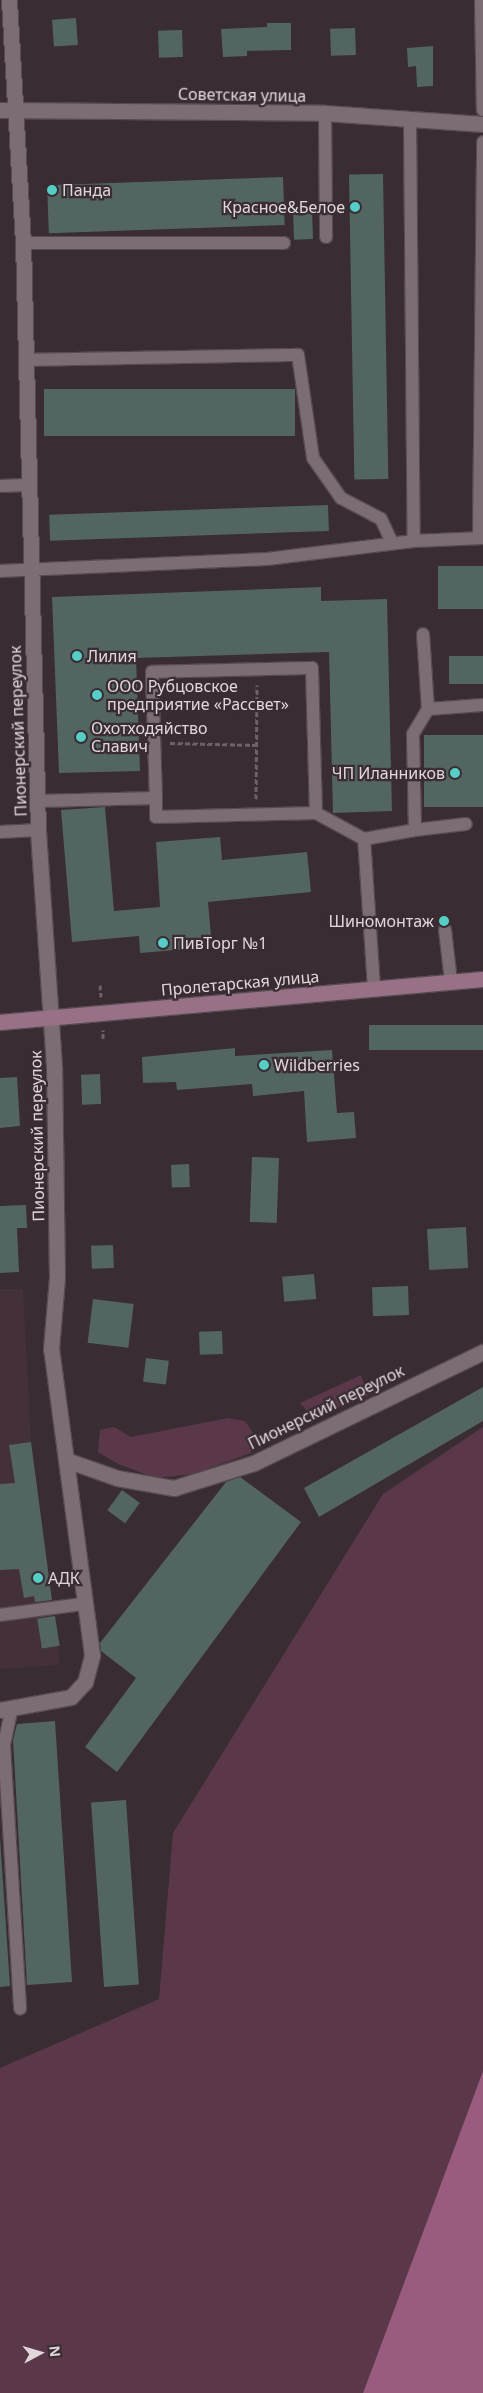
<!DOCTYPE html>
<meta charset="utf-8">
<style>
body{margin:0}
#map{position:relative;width:483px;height:2393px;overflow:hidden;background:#392c32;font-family:"Noto Sans",sans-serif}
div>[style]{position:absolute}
.built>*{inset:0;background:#44303b}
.green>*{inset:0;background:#5a384a}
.water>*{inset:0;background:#995c7e}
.building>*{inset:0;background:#526563;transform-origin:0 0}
.path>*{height:3px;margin-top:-1.5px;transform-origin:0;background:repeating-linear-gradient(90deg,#6d6267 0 5px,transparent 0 7.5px)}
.roads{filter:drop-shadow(1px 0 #564b50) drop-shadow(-1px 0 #564b50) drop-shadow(0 1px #564b50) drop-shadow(0 -1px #564b50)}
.lane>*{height:12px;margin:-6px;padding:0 6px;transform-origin:6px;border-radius:6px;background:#7c6d75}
.street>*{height:15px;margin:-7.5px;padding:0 7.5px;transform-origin:7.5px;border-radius:7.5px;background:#7c6d75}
.secondary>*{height:15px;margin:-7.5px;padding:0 7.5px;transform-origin:7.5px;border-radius:7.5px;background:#987187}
.dots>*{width:14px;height:14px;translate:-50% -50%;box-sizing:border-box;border:2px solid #392c32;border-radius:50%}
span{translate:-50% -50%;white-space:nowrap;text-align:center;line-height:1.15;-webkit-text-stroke:4.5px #392c32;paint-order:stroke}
.street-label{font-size:16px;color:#e0d7dc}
.poi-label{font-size:16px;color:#e0d7dc}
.left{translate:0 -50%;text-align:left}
.right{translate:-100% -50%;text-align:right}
.north{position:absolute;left:15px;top:2328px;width:50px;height:50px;-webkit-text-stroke:4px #392c32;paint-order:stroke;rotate:84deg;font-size:14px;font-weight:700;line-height:20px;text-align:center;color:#e0d7dc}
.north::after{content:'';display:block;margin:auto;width:18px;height:22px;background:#e0d7dc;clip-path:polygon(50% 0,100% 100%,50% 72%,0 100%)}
</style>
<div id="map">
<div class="built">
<i style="clip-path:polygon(0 1289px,23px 1289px,31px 1442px,60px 1665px,0 1669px)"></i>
</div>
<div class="green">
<i style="clip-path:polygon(361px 1375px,368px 1396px,312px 1417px,300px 1403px)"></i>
<i style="clip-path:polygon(228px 1418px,245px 1421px,255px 1436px,251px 1453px,194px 1474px,156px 1478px,118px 1464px,98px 1452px,100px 1430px,114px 1427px,131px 1437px)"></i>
<i style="clip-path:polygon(483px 1427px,483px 2071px,363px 2393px,0 2393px,0 2068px,159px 1999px,173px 1833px,383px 1494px)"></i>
</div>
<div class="water">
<i style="clip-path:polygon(483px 2071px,483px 2393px,363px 2393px)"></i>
</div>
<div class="building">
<i style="left:76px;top:18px;width:27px;height:24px;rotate:86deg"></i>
<i style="clip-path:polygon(267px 23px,291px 23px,291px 50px,247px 51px,247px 56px,223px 57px,221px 29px,267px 27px)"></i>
<i style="left:355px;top:28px;width:27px;height:25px;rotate:88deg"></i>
<i style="left:182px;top:30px;width:27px;height:24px;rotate:88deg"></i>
<i style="clip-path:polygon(433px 46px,433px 86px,417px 87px,416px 66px,408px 67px,407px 48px)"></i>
<i style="left:383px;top:174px;width:305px;height:34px;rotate:89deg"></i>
<i style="left:283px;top:177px;width:48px;height:236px;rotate:88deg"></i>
<i style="left:312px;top:210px;width:29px;height:19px;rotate:88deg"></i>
<i style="left:44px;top:389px;width:251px;height:47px"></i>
<i style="left:328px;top:505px;width:26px;height:279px;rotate:88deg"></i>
<i style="left:483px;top:566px;width:43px;height:45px;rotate:90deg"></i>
<i style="clip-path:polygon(321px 587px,321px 601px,387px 599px,392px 811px,333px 813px,329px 652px,136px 658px,140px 771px,59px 773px,52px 597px)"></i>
<i style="left:449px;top:656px;width:34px;height:28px"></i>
<i style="left:483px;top:735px;width:72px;height:59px;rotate:90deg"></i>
<i style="clip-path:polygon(105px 807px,114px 911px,160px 907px,156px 842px,220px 837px,222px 860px,307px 852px,311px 892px,208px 902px,212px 947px,140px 953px,139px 936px,72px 942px,61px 810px)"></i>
<i style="left:483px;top:1025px;width:25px;height:114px;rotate:90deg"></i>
<i style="clip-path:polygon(235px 1048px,235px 1056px,332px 1050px,337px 1113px,354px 1112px,356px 1138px,307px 1142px,304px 1091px,253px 1096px,252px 1084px,177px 1090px,176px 1082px,143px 1083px,142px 1057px)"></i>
<i style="left:100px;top:1074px;width:30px;height:19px;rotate:88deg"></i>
<i style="clip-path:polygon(17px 1077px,20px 1126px,0 1128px,0 1078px)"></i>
<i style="left:252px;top:1157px;width:27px;height:65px;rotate:2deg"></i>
<i style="left:189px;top:1164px;width:23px;height:18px;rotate:88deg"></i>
<i style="clip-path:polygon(26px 1205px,27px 1228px,17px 1228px,19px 1272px,0 1273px,0 1206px)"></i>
<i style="left:466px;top:1227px;width:41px;height:39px;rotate:87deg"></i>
<i style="left:113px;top:1245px;width:23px;height:22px;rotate:88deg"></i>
<i style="left:314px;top:1274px;width:25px;height:32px;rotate:85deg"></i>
<i style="left:408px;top:1286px;width:29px;height:36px;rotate:88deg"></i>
<i style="left:93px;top:1299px;width:41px;height:44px;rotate:7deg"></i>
<i style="left:222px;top:1331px;width:23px;height:23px;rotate:88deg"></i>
<i style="left:146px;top:1358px;width:23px;height:24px;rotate:7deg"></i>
<i style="clip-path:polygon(483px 1387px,483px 1421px,319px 1517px,304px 1488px)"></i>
<i style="clip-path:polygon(31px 1442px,52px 1600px,35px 1602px,34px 1596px,24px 1598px,19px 1569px,0 1570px,0 1484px,15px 1483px,9px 1445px)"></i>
<i style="clip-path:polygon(240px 1477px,301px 1522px,117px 1772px,85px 1747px,136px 1678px,101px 1651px,100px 1643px,226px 1482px)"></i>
<i style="left:122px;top:1490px;width:22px;height:25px;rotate:36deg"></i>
<i style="left:55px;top:1616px;width:30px;height:18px;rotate:81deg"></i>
<i style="clip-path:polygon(55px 1721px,72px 1982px,27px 1985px,13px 1740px,17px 1724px)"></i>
<i style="left:126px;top:1800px;width:185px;height:35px;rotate:86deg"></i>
<i style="clip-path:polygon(0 1838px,10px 1986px,0 1987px)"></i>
</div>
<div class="path">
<i style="left:170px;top:743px;width:87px;rotate:1.3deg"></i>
<i style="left:256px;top:799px;width:114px;rotate:-89.5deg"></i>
<i style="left:100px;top:985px;width:12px;rotate:85deg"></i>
<i style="left:103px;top:1039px;width:9px;rotate:-90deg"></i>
</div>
<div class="roads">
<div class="lane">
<i style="left:481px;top:0;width:110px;rotate:89deg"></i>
<i style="left:325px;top:113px;width:124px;rotate:89.5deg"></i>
<i style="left:410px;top:120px;width:421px;rotate:89.5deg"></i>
<i style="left:23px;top:243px;width:261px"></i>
<i style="left:27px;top:360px;width:271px;rotate:-1.1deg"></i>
<i style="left:298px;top:355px;width:104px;rotate:81.7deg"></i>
<i style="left:313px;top:458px;width:49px;rotate:55deg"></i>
<i style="left:341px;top:498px;width:45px;rotate:27.7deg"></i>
<i style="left:381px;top:519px;width:26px;rotate:65deg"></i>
<i style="left:0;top:486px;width:28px;rotate:-2deg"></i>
<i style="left:479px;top:538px;width:396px;rotate:-89.4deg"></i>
<i style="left:0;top:571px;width:267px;rotate:-2.6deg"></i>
<i style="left:267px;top:559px;width:148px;rotate:-7deg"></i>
<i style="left:414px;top:541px;width:69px;rotate:-2.5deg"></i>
<i style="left:428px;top:709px;width:55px;rotate:-4.2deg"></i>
<i style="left:39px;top:801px;width:117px;rotate:-1.5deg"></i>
<i style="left:156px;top:798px;width:19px;rotate:90deg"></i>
<i style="left:156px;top:817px;width:160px;rotate:-1.4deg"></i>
<i style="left:316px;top:813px;width:145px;rotate:-91.6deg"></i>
<i style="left:312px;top:668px;width:160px;rotate:178.6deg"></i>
<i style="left:152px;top:672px;width:126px;rotate:88.2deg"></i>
<i style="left:316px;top:813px;width:55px;rotate:28.4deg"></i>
<i style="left:415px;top:830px;width:51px;rotate:-6.7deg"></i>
<i style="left:0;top:832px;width:38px;rotate:-3deg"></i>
<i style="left:445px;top:930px;width:51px;rotate:83.3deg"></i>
<i style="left:374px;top:988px;width:149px;rotate:-93.8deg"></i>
<i style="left:364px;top:839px;width:52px;rotate:-10deg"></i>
<i style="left:415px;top:830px;width:96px;rotate:-91.2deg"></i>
<i style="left:413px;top:734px;width:29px;rotate:-59deg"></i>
<i style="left:428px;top:709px;width:75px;rotate:-93.8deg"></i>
<i style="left:0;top:1615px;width:83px;rotate:-7.6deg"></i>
<i style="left:12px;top:1707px;width:39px;rotate:102deg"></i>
<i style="left:4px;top:1745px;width:264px;rotate:86.5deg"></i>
</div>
<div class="street">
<i style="left:0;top:110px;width:325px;rotate:0.5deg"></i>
<i style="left:325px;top:113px;width:158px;rotate:4deg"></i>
<i style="left:66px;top:1460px;width:54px;rotate:19.4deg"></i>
<i style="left:117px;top:1478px;width:58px;rotate:10deg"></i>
<i style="left:174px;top:1488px;width:84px;rotate:-17.4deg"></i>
<i style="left:254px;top:1463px;width:254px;rotate:-25.9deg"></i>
<i style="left:0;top:1710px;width:72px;rotate:-10.4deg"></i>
<i style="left:71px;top:1697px;width:21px;rotate:-47deg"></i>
<i style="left:85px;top:1682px;width:28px;rotate:-75deg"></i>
<i style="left:92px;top:1655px;width:309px;rotate:-97.6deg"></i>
<i style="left:51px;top:1349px;width:71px;rotate:-85.2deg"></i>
<i style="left:57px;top:1278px;width:212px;rotate:-90.8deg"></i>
<i style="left:54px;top:1066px;width:237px;rotate:-93.9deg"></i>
<i style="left:38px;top:830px;width:587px;rotate:-91.46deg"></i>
<i style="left:23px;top:243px;width:243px;rotate:-93.3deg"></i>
</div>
<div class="secondary">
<i style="left:0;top:1022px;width:485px;rotate:-5.1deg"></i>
</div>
</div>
<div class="dots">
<i style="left:52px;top:190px;background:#55cec6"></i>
<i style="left:355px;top:207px;background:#55cec6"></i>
<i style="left:77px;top:656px;background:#55cec6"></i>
<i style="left:97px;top:695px;background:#55cec6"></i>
<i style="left:81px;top:737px;background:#55cec6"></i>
<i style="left:455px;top:773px;background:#55cec6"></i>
<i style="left:444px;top:921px;background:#55cec6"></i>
<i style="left:163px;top:943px;background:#55cec6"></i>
<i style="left:264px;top:1065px;background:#55cec6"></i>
<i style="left:38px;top:1578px;background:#55cec6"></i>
</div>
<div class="street-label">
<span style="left:242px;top:95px;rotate:1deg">Советская улица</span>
<span style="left:18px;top:731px;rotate:-92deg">Пионерский переулок</span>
<span style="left:240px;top:983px;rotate:-5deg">Пролетарская улица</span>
<span style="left:37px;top:1136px;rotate:-91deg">Пионерский переулок</span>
<span style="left:326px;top:1407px;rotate:-26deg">Пионерский переулок</span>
</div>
<div class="poi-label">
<span class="left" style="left:62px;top:190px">Панда</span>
<span class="right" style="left:345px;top:207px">Красное&amp;Белое</span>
<span class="left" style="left:87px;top:656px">Лилия</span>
<span class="left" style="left:107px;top:695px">ООО Рубцовское<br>предприятие «Рассвет»</span>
<span class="left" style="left:91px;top:737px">Охотходяйство<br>Славич</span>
<span class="right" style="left:445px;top:773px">ЧП Иланников</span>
<span class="right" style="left:434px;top:921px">Шиномонтаж</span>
<span class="left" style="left:173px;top:943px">ПивТорг №1</span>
<span class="left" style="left:274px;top:1065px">Wildberries</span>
<span class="left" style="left:48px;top:1578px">АДК</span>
</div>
<div class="north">N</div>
</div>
